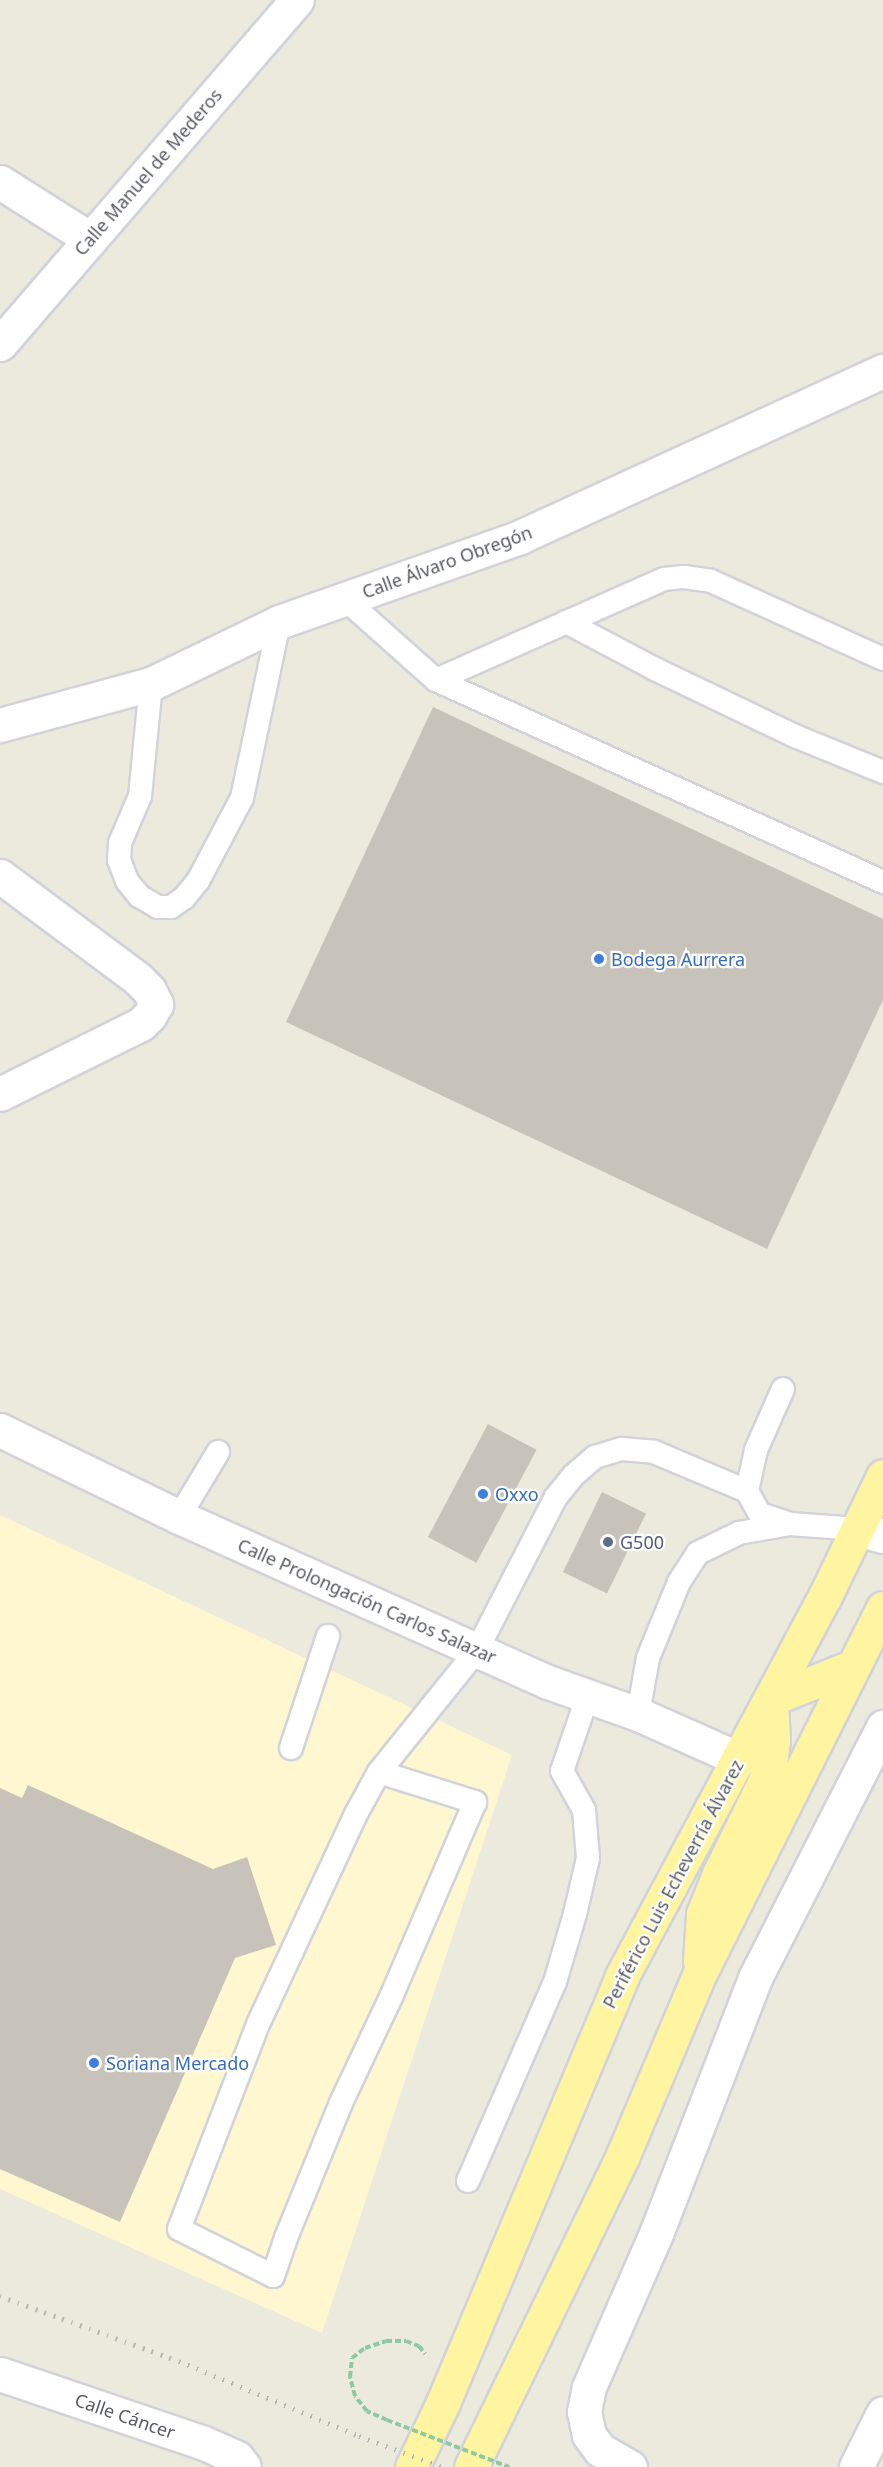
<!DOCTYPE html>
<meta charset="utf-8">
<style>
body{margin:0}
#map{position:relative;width:883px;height:2467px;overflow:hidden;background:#eceadd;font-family:"Noto Sans",sans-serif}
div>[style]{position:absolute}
.commercial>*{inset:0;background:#fff7d0}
.building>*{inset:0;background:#c7c3ba;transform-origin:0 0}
.path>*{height:4px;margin-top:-2px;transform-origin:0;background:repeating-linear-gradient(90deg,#8fc9a2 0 6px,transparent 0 9px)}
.roads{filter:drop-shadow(2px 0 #d1d3da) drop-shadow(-2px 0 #d1d3da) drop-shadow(0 2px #d1d3da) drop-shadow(0 -2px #d1d3da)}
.lane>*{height:22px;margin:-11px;padding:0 11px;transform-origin:11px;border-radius:11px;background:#fff}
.street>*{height:33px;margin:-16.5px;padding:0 16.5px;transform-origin:16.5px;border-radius:16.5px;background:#fff}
.secondary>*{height:33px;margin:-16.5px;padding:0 16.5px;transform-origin:16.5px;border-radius:16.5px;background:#fff}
.primary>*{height:33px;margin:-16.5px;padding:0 16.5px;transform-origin:16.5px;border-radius:16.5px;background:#fff5a0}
.rail>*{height:4.5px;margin-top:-2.25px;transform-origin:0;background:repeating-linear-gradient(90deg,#b4b5b5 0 1.5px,transparent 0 9.5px)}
.path-bridge>*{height:4px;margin-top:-2px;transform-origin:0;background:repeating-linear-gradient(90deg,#8fc9a2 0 6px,transparent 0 9px)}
.dots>*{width:16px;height:16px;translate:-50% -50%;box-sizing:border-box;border:3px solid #fff;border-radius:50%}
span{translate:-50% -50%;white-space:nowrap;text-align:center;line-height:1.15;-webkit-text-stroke:4.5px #fff;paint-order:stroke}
.street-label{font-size:18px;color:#575b61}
.shop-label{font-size:18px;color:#366cbe}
.left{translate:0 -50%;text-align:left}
.service-label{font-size:18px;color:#4e5e75}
</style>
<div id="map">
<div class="commercial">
<i style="clip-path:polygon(0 1515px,512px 1755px,322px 2333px,0 2189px)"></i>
</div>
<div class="building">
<i style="clip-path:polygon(433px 707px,883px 919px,883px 1000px,767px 1249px,286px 1022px)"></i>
<i style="left:488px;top:1424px;width:55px;height:128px;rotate:28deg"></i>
<i style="left:602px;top:1492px;width:49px;height:89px;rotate:26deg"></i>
<i style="clip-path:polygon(28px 1785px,213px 1869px,247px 1857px,276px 1945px,235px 1958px,120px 2222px,0 2169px,0 1788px,22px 1798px)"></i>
</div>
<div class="path">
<i style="left:387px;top:2420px;width:22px;rotate:-156deg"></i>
<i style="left:367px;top:2411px;width:19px;rotate:-129deg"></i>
<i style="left:355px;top:2396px;width:20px;rotate:-105deg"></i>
<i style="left:350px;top:2377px;width:19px;rotate:-84deg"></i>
<i style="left:352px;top:2358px;width:16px;rotate:-38deg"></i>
<i style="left:365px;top:2348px;width:22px;rotate:-18deg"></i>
<i style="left:386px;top:2341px;width:20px"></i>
<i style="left:406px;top:2341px;width:14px;rotate:21deg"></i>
<i style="left:419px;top:2346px;width:10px;rotate:53deg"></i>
</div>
<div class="roads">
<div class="lane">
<i style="left:345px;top:599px;width:122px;rotate:41.7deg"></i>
<i style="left:436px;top:680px;width:491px;rotate:24.3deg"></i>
<i style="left:566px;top:622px;width:101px;rotate:27.8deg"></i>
<i style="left:655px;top:669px;width:155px;rotate:25.6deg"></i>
<i style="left:795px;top:736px;width:95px;rotate:22.2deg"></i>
<i style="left:436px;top:680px;width:249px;rotate:-23.9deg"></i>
<i style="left:664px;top:579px;width:20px;rotate:-6deg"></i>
<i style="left:684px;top:577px;width:27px;rotate:8deg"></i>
<i style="left:711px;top:581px;width:189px;rotate:24.4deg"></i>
<i style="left:151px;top:684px;width:113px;rotate:95.6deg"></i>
<i style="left:140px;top:796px;width:51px;rotate:113.1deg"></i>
<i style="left:120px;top:843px;width:17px;rotate:93deg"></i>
<i style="left:119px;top:860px;width:22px;rotate:69deg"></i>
<i style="left:127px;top:881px;width:19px;rotate:51deg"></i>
<i style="left:139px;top:896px;width:22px;rotate:30deg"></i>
<i style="left:158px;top:907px;width:13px"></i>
<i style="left:171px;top:907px;width:16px;rotate:-35deg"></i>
<i style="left:184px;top:898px;width:22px;rotate:-51deg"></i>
<i style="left:198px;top:881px;width:94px;rotate:-62.1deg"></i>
<i style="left:242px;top:798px;width:180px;rotate:-78.1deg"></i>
<i style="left:783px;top:1389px;width:67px;rotate:113.9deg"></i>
<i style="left:756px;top:1450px;width:42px;rotate:102.4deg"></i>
<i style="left:747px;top:1491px;width:26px;rotate:61deg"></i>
<i style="left:760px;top:1514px;width:32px;rotate:18deg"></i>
<i style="left:790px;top:1524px;width:68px;rotate:4.2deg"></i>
<i style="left:179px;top:1517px;width:76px;rotate:-59deg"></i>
<i style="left:638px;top:1714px;width:57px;rotate:-79.9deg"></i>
<i style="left:648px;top:1658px;width:82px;rotate:-67.8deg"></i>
<i style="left:679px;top:1582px;width:35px;rotate:-57deg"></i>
<i style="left:698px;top:1553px;width:46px;rotate:-26deg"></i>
<i style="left:739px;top:1533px;width:52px;rotate:-10deg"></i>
<i style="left:291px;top:1748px;width:118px;rotate:-71.7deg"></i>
<i style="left:379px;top:1772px;width:101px;rotate:17.4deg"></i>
<i style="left:475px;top:1802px;width:212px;rotate:113.3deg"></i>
<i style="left:391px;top:1997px;width:117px;rotate:115.3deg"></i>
<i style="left:341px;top:2103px;width:146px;rotate:112.2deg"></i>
<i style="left:286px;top:2238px;width:40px;rotate:108.9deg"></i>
<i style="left:273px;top:2276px;width:105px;rotate:-153.4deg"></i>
<i style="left:179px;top:2229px;width:222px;rotate:-68.9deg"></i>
<i style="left:259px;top:2022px;width:230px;rotate:-65deg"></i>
<i style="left:356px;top:1814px;width:48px;rotate:-61.3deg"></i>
<i style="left:379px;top:1772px;width:156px;rotate:-51.2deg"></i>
<i style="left:477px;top:1650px;width:172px;rotate:-62.7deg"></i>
<i style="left:556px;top:1497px;width:28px;rotate:-51deg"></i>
<i style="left:574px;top:1475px;width:28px;rotate:-41deg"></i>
<i style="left:595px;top:1457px;width:28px;rotate:-17deg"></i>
<i style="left:622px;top:1449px;width:32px;rotate:5deg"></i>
<i style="left:654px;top:1452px;width:101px;rotate:22.8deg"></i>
<i style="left:468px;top:2181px;width:217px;rotate:-66.4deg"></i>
<i style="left:555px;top:1982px;width:71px;rotate:-73.6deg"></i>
<i style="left:575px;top:1914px;width:57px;rotate:-76.9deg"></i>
<i style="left:588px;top:1858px;width:48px;rotate:-94.8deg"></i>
<i style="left:584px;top:1810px;width:45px;rotate:-119.4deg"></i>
<i style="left:562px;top:1771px;width:80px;rotate:-71.1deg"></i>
</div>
<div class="street">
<i style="left:0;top:182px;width:107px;rotate:32.3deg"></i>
<i style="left:0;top:344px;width:454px;rotate:-49.2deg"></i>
<i style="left:0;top:876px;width:172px;rotate:36.7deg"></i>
<i style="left:138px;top:979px;width:16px;rotate:45deg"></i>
<i style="left:149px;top:990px;width:16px;rotate:63deg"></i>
<i style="left:156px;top:1004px;width:13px;rotate:119deg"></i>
<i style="left:150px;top:1015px;width:13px;rotate:135deg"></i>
<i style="left:141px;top:1024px;width:157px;rotate:153.6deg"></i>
<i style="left:0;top:1430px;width:199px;rotate:25.9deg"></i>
<i style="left:179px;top:1517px;width:404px;rotate:24.1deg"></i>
<i style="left:548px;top:1682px;width:96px;rotate:19.6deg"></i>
<i style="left:638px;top:1714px;width:111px;rotate:24deg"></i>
<i style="left:858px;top:1529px;width:26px;rotate:16deg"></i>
<i style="left:0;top:2374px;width:215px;rotate:18.7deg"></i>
<i style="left:204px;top:2443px;width:36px;rotate:24deg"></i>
<i style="left:237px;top:2458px;width:11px;rotate:52deg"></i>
<i style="left:630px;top:2467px;width:34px;rotate:-150deg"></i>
<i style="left:600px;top:2450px;width:19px;rotate:-126deg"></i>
<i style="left:589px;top:2435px;width:24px;rotate:-102deg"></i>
<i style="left:584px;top:2412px;width:25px;rotate:-79deg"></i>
<i style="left:589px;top:2387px;width:170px;rotate:-66.4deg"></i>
<i style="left:657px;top:2231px;width:271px;rotate:-68.8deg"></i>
<i style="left:755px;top:1978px;width:282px;rotate:-63deg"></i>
<i style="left:856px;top:2467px;width:60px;rotate:-63.4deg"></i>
</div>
<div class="secondary">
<i style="left:0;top:725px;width:156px;rotate:-15.2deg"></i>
<i style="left:151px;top:684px;width:142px;rotate:-25.8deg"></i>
<i style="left:279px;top:622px;width:256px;rotate:-19.4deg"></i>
<i style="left:520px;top:537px;width:399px;rotate:-24.6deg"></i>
</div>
<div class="primary">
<i style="left:771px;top:1699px;width:89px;rotate:-21.7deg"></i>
<i style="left:700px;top:1961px;width:47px;rotate:-86.3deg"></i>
<i style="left:703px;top:1914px;width:43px;rotate:-68.2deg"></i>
<i style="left:719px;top:1874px;width:102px;rotate:-63.7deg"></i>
<i style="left:764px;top:1783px;width:20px;rotate:-72deg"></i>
<i style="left:770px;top:1764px;width:24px;rotate:-83deg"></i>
<i style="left:773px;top:1740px;width:39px;rotate:-93deg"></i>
<i style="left:412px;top:2467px;width:69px;rotate:-64.2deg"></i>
<i style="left:442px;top:2405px;width:465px;rotate:-67.2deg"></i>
<i style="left:622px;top:1976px;width:431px;rotate:-61.9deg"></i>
<i style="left:825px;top:1596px;width:133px;rotate:-64.2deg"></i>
<i style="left:471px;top:2467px;width:347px;rotate:-64deg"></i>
<i style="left:623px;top:2155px;width:198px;rotate:-67.1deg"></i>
<i style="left:700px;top:1973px;width:408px;rotate:-63.4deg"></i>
</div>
</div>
<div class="rail">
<i style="left:0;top:2296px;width:190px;rotate:20deg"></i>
<i style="left:179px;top:2361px;width:195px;rotate:22.6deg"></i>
<i style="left:359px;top:2436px;width:89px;rotate:20.5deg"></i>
</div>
<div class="path-bridge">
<i style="left:387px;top:2420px;width:131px;rotate:21.1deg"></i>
</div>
<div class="dots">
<i style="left:599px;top:959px;background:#3f7fe0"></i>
<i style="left:483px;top:1494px;background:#3f7fe0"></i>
<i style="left:608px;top:1542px;background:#5c6f8a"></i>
<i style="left:94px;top:2063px;background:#3f7fe0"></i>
</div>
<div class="street-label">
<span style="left:148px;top:172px;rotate:-49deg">Calle Manuel de Mederos</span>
<span style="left:447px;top:562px;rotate:-20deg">Calle Álvaro Obregón</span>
<span style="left:367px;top:1601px;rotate:24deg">Calle Prolongación Carlos Salazar</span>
<span style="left:673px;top:1884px;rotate:-62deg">Periférico Luis Echeverría Álvarez</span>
<span style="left:125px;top:2416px;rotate:19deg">Calle Cáncer</span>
</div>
<div class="shop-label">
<span class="left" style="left:611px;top:959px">Bodega Aurrera</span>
<span class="left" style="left:495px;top:1494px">Oxxo</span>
<span class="left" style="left:106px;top:2063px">Soriana Mercado</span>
</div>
<div class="service-label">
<span class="left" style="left:620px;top:1542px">G500</span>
</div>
</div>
